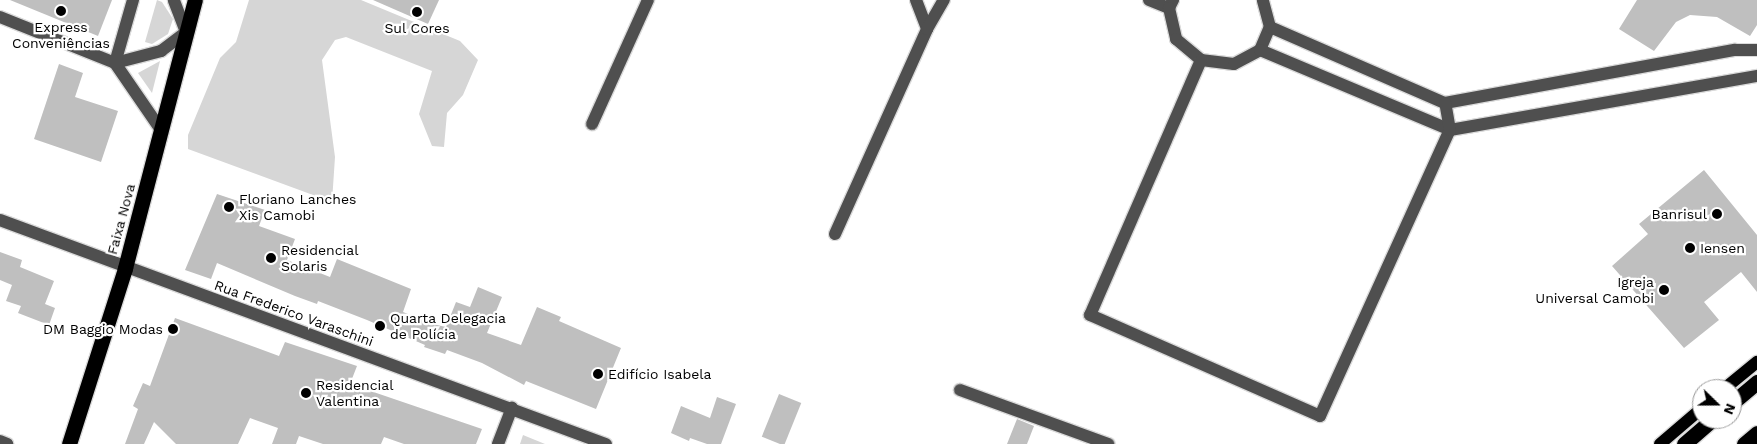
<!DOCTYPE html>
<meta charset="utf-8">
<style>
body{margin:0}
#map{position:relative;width:1757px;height:444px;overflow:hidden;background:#fff;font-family:"Work Sans",sans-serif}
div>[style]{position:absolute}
.green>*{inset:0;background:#d6d6d6}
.building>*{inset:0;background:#bfbfbf;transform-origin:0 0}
.roads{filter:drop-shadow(1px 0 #dbdbdb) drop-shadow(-1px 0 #dbdbdb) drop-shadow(0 1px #dbdbdb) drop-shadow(0 -1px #dbdbdb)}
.minor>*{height:12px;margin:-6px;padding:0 6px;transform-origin:6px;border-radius:6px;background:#4f4f4f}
.major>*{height:12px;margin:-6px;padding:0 6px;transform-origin:6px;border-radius:6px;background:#000}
.highway>*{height:15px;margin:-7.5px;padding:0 7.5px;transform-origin:7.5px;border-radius:7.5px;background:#000}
.dots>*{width:14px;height:14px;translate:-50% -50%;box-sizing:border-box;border:2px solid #fff;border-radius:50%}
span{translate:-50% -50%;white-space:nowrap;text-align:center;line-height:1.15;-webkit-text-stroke:4.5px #fff;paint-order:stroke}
.poi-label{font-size:14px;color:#000}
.left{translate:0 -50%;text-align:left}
.right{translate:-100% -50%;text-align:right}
.street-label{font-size:14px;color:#000}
.north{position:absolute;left:1692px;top:379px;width:50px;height:50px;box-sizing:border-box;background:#fff;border:1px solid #999;border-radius:50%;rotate:112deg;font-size:14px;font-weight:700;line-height:20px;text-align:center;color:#000}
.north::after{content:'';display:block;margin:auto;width:18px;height:22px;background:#000;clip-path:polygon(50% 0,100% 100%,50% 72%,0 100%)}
</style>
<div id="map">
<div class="green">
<i style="clip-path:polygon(157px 0,162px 2px,173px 19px,168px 34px,152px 44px,145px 42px)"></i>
<i style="clip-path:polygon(249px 0,361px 0,460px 41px,478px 60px,463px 95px,447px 113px,444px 147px,432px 146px,419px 114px,432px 71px,346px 37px,335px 40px,322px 60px,335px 157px,332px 202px,188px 149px,188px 135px,220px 58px,236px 42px)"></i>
<i style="clip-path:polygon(160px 61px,152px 93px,138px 73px)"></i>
<i style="clip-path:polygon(523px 435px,545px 444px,520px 444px)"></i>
</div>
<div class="building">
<i style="clip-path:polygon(10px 0,112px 0,98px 36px)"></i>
<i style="clip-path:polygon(373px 0,439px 0,428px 24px)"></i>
<i style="clip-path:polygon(1637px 0,1757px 0,1757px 25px,1750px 36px,1717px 17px,1690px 15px,1676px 22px,1654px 51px,1619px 29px)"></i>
<i style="clip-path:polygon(59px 64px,83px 73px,75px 97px,118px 111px,101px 162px,34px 139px)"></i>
<i style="clip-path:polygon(1704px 170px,1757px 235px,1757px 292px,1741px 272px,1704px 302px,1719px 320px,1684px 348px,1612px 266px,1648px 234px,1639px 224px)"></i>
<i style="clip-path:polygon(217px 194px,265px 210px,259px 226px,295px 239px,287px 260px,330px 277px,337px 259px,411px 289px,403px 312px,433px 324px,446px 327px,456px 302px,470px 307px,478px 287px,502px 297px,487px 333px,521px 345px,537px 307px,561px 317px,559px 321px,621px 348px,596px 409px,526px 381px,524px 385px,482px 363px,447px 350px,445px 354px,424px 347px,425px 345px,367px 320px,318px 301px,317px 304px,295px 296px,217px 263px,211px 279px,185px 270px)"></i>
<i style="clip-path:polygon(0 252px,22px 260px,20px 267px,54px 281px,45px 304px,55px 308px,49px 325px,18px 313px,21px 306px,6px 301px,12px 285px,0 280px)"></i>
<i style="clip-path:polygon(175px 318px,279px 356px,285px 342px,357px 366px,350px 384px,482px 429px,476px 444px,404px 444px,384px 437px,381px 444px,323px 444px,299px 436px,296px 444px,272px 444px,278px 428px,250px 418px,238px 444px,176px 444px,154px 422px,144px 444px,125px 444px,138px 409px,133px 406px,143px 383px,150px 386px)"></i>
<i style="left:779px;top:394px;width:24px;height:46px;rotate:22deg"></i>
<i style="clip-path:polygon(717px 397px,736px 404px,721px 444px,707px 444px,690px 438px,689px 441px,671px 433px,681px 406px,710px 418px)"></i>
<i style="clip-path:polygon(1017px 419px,1034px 426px,1027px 444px,1007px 444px)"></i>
</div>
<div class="roads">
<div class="minor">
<i style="left:916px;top:0;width:31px;rotate:69deg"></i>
<i style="left:1149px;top:0;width:22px;rotate:22deg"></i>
<i style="left:1173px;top:0;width:9px;rotate:117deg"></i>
<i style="left:1169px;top:8px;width:32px;rotate:77deg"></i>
<i style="left:1176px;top:39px;width:33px;rotate:40deg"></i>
<i style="left:1201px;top:60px;width:33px;rotate:7deg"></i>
<i style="left:1234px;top:64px;width:30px;rotate:-28deg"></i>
<i style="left:1260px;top:50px;width:25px;rotate:-67deg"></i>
<i style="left:1270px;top:27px;width:28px;rotate:-105deg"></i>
<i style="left:0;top:17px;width:124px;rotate:21.8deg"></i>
<i style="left:115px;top:63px;width:81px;rotate:55.5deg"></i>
<i style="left:1270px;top:27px;width:191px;rotate:23.5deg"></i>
<i style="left:1445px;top:103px;width:295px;rotate:-10.4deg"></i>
<i style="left:1735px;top:50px;width:22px"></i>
<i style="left:1260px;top:50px;width:206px;rotate:22.8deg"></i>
<i style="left:1450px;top:130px;width:312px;rotate:-10deg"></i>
<i style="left:1201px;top:60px;width:278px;rotate:113.5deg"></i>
<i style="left:1090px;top:315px;width:251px;rotate:23.7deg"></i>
<i style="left:1320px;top:416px;width:314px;rotate:-65.6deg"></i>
<i style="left:1450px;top:130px;width:27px;rotate:-100deg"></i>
<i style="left:115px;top:63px;width:48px;rotate:-14.6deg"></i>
<i style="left:161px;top:51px;width:31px;rotate:-37deg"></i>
<i style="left:186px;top:32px;width:34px;rotate:-111deg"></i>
<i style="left:115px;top:63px;width:66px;rotate:-74.1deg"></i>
<i style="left:592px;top:124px;width:136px;rotate:-65.7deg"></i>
<i style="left:0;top:220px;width:646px;rotate:20.29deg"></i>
<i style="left:835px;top:234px;width:225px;rotate:-65.8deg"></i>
<i style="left:927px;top:29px;width:34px;rotate:-60deg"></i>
<i style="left:960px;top:390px;width:158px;rotate:20deg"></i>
<i style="left:0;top:441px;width:8px;rotate:23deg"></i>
<i style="left:498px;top:444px;width:39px;rotate:-69deg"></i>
</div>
<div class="major">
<i style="left:1724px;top:389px;width:43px;rotate:-39.3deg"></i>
<i style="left:1660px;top:444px;width:55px;rotate:-40.6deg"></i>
</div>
<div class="highway">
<i style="left:1732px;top:403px;width:33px;rotate:-40deg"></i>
<i style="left:69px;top:444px;width:185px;rotate:-72.3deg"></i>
<i style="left:125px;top:268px;width:277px;rotate:-75.4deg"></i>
<i style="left:1684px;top:444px;width:38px;rotate:-41deg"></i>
<i style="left:1744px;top:444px;width:17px;rotate:-40deg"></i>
</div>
</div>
<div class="dots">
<i style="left:61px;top:11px;background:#000"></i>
<i style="left:417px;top:12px;background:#000"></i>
<i style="left:229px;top:207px;background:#000"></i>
<i style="left:1717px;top:214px;background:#000"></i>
<i style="left:1690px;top:248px;background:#000"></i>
<i style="left:271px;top:258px;background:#000"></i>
<i style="left:1664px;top:290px;background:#000"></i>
<i style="left:380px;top:326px;background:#000"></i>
<i style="left:173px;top:329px;background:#000"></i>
<i style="left:598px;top:374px;background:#000"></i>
<i style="left:306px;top:393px;background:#000"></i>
</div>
<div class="poi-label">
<span style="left:61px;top:35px">Express<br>Conveniências</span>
<span style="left:417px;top:28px">Sul Cores</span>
<span class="left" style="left:239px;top:207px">Floriano Lanches<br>Xis Camobi</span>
<span class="right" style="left:1707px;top:214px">Banrisul</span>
<span class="left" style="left:1700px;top:248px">Iensen</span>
<span class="left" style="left:281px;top:258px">Residencial<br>Solaris</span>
<span class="right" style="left:1654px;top:290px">Igreja<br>Universal Camobi</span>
<span class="left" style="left:390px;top:326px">Quarta Delegacia<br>de Polícia</span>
<span class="right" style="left:163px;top:329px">DM Baggio Modas</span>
<span class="left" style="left:608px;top:374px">Edifício Isabela</span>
<span class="left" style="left:316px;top:393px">Residencial<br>Valentina</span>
</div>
<div class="street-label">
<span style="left:121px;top:219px;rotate:-75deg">Faixa Nova</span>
<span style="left:294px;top:313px;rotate:20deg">Rua Frederico Varaschini</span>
</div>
<div class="north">N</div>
</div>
